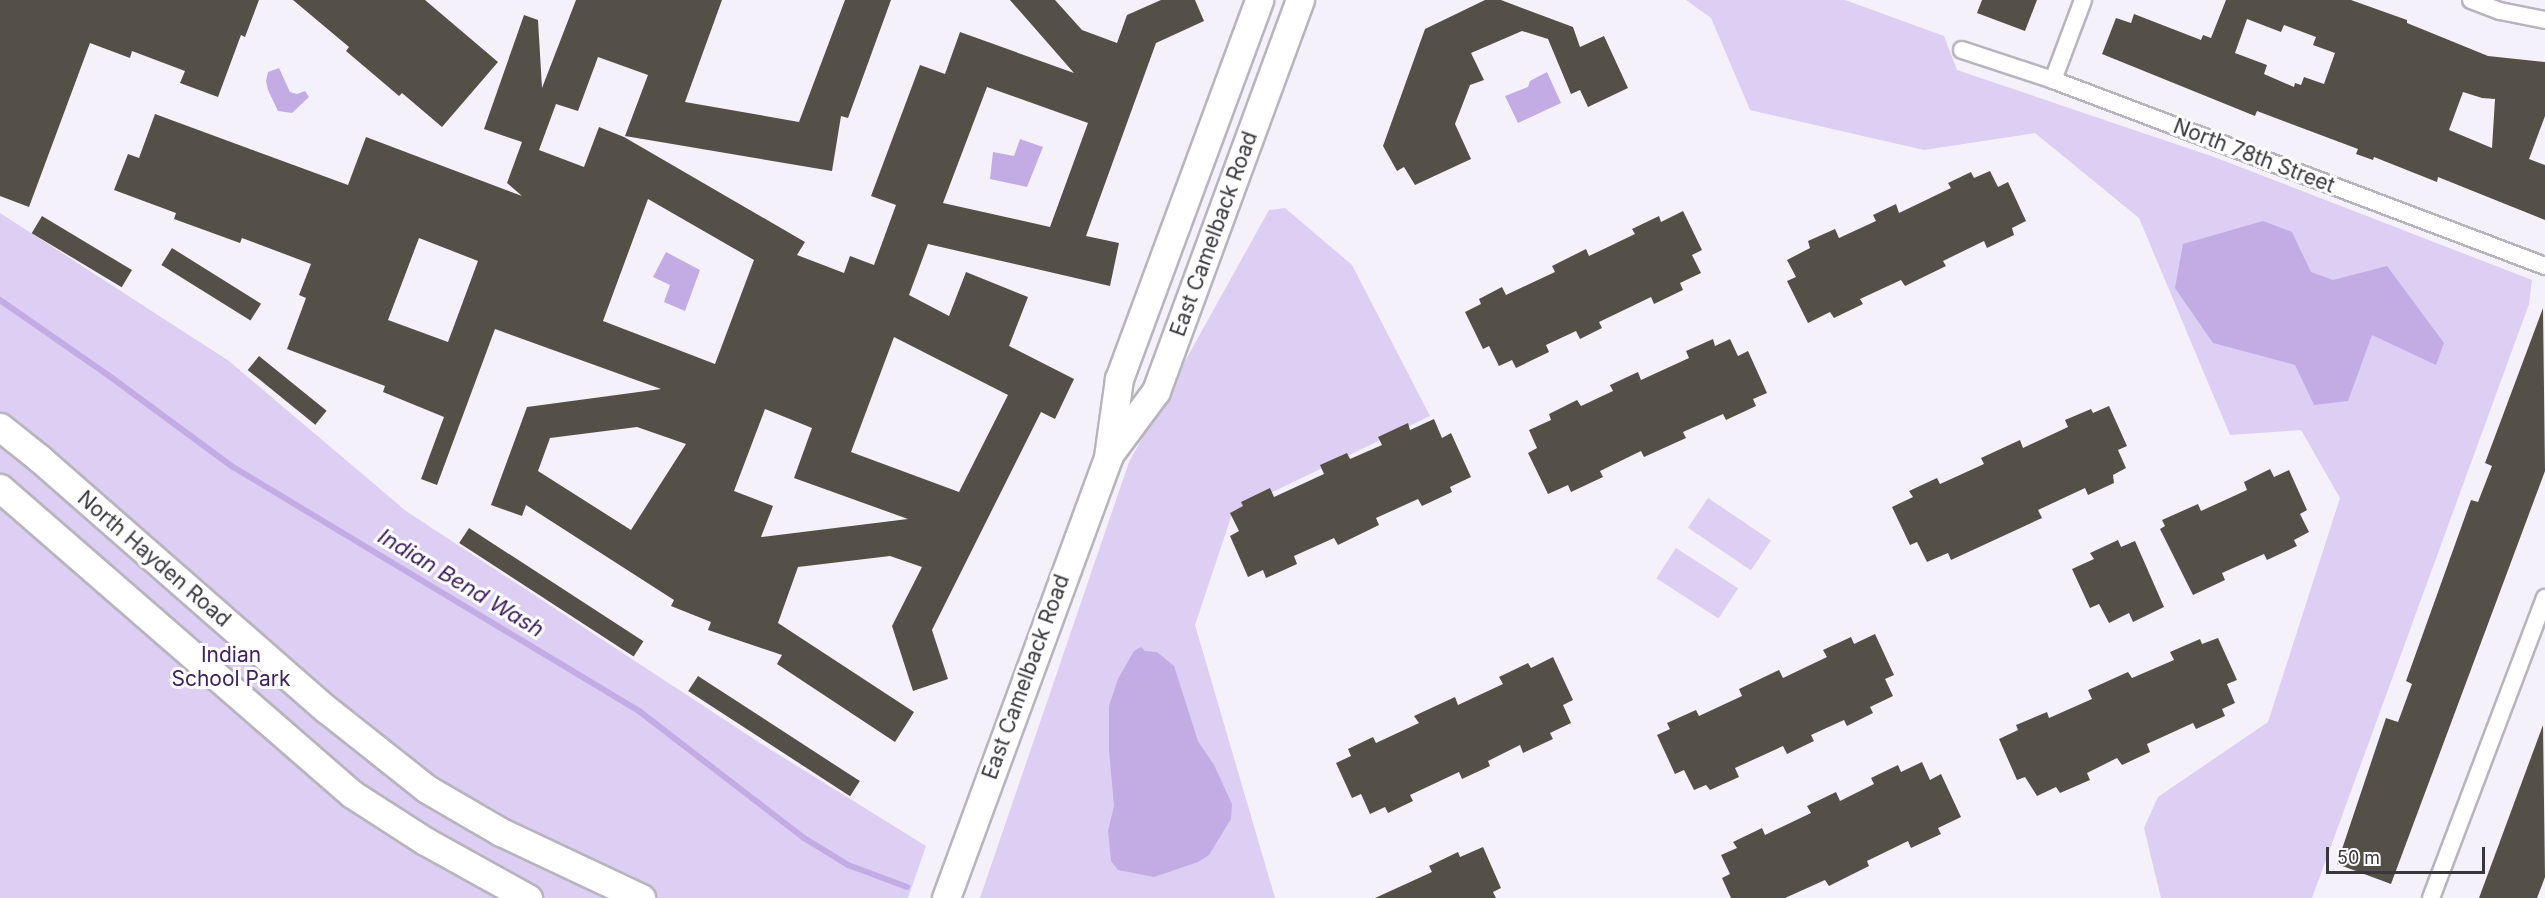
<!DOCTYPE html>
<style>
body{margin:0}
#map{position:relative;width:2545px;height:898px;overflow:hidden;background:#f5f1fb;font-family:Inter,sans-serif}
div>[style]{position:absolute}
.green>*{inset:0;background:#ddcef3;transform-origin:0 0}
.water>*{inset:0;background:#c3ace3}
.stream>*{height:6px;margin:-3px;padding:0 3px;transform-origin:3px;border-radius:3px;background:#c3ace3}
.building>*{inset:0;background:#545047;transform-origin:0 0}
.roads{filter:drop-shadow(2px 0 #b8b4be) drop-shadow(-2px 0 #b8b4be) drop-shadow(0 2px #b8b4be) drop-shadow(0 -2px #b8b4be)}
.minor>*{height:16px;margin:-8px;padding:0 8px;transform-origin:8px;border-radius:8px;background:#fff}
.primary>*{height:27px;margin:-13.5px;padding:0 13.5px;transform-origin:13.5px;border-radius:13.5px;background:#fff}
span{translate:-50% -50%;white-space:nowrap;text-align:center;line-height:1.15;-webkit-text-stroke:6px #fff;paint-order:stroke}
.street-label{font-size:21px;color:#39373c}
.park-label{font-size:21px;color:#402161}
.water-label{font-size:22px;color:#3c1c5c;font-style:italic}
.scale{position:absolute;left:2326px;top:847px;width:159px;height:27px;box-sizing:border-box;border:3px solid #39373c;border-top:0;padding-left:8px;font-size:18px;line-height:21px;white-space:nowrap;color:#39373c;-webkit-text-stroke:4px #fff;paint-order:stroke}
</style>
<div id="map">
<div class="green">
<i style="clip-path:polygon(1686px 0,1845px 0,1944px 36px,1957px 70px,2214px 157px,2532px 280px,2529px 304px,2312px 898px,2161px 898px,2144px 828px,2158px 797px,2268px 722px,2340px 498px,2301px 430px,2230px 435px,2139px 218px,2035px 133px,1924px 150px,1750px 110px,1711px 18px)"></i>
<i style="clip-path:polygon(1285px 208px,1352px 265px,1430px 416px,1233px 511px,1195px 625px,1275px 898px,980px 898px,1129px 462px,1269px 210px)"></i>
<i style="clip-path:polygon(0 213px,229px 361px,406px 511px,760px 743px,926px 846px,908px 898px,0 898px)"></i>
<i style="left:1708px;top:498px;width:76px;height:36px;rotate:34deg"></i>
<i style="left:1676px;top:548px;width:74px;height:36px;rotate:33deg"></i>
</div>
<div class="water">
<i style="clip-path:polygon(279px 68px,290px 92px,297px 94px,305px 91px,309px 97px,292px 113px,278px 111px,268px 90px,266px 81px,268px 72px)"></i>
<i style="clip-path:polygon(1547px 72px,1561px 103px,1518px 123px,1505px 96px,1528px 87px,1530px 81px)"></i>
<i style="clip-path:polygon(1020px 139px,1043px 147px,1027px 187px,990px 179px,993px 152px,1014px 156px)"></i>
<i style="clip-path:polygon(2263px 221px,2292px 232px,2311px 272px,2333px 280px,2387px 266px,2444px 343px,2436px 365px,2372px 335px,2348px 401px,2314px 405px,2295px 365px,2213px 343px,2175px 288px,2183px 244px)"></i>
<i style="clip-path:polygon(666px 252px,700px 270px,685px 311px,664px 302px,670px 285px,653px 277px)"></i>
<i style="clip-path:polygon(1141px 647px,1145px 651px,1157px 652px,1174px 666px,1198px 741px,1214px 765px,1232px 804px,1231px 819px,1209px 855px,1198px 862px,1154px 877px,1118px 870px,1111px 861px,1108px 831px,1114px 806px,1109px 750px,1109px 706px,1118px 679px,1134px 651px)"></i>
</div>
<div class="stream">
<i style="left:0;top:300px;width:131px;rotate:34.8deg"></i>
<i style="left:108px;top:375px;width:155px;rotate:36.4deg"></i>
<i style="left:233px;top:467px;width:474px;rotate:31deg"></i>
<i style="left:639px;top:711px;width:208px;rotate:37.6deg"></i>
<i style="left:804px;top:838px;width:52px;rotate:31.5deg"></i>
<i style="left:848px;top:865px;width:63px;rotate:20.4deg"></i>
</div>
<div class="building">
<i style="clip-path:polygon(0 0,259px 0,245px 37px,241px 35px,218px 97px,180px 83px,185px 71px,132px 51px,130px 58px,90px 43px,29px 207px,0 196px)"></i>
<i style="clip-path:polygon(293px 0,425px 0,498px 62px,442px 127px,402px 93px,399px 96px,346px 51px,349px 47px)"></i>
<i style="clip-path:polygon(evenodd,576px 0,722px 0,685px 102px,799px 122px,845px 0,891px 0,848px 118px,841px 116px,832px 171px,625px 136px,648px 75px,598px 57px,578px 111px,556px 104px,539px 150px,584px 167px,599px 127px,624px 137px,805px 242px,797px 255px,844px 273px,850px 256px,874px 265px,896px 205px,871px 196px,920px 65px,945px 74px,960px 32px,1074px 73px,1010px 0,1055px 0,1082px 30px,1117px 43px,1127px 15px,1161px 0,1195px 0,1204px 21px,1156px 43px,1086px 236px,1119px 243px,1110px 286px,928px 244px,909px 295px,949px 316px,966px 272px,1028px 297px,1009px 346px,1074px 379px,1055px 419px,1041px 412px,932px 630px,948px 679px,913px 691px,892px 626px,922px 567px,890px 556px,798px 567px,778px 623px,914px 712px,895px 742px,777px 664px,782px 655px,708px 630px,711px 622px,671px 606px,674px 600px,526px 505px,522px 516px,491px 505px,527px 407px,661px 389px,495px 329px,437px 485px,421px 479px,444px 417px,383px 392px,385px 386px,287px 349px,306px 298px,299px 295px,311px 264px,242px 238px,240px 243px,174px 219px,176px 213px,114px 190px,128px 154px,139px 158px,155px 114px,348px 185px,366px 137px,522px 196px,507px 183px,522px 142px,484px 129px,524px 15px,538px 20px,542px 88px,576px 0,987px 87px,1088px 123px,1050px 227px,943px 203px,987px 87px,576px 0,648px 199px,754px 260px,715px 364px,603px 321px,648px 199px,576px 0,419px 238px,478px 261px,448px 342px,388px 320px,419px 238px,576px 0,894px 337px,1008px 395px,959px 492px,851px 452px,894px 337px,576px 0,765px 409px,812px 428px,794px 478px,908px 519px,761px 537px,773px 506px,734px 491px,765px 409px,576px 0,637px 427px,686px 444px,631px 530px,538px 471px,550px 438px,637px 427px)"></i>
<i style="clip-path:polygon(1485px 0,1501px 0,1573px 27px,1580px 47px,1604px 36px,1628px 88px,1588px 107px,1580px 90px,1571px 94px,1548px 39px,1522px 31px,1471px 53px,1484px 80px,1470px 85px,1455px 124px,1471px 159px,1415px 185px,1404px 167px,1397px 171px,1383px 146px,1425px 29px)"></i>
<i style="clip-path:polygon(1982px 0,2037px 0,2025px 31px,1977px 13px)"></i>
<i style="clip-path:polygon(evenodd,2226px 0,2351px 0,2407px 20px,2407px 23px,2488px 56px,2545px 62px,2545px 116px,2529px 159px,2545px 165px,2545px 220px,2438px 177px,2437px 182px,2374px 157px,2373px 160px,2356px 154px,2358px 149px,2257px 111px,2255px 116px,2102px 54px,2116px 18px,2131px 23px,2134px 14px,2201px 40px,2203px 35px,2211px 38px,2226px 0,2247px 19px,2281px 32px,2284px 25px,2316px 37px,2313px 45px,2335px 53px,2324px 84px,2304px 77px,2301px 85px,2295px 83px,2294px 87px,2264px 74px,2267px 65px,2235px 53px,2247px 19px,2226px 0,2463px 92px,2482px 98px,2495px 99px,2492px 148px,2449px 130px,2463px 92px)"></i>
<i style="clip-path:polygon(1990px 171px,1998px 187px,2008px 182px,2026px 221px,2012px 228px,2014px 235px,1987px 248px,1984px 241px,1943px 261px,1946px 266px,1905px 286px,1901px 280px,1860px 299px,1863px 304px,1834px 318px,1830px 312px,1808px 323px,1787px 281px,1796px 277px,1787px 260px,1810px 248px,1808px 241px,1835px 229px,1839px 238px,1876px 221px,1873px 215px,1896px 204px,1899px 213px,1951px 188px,1948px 183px,1971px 172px,1974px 178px)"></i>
<i style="clip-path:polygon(1683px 211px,1702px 250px,1692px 255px,1701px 273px,1680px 283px,1683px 290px,1654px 304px,1651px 297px,1599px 322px,1602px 328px,1580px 339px,1576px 331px,1546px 345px,1549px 352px,1516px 368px,1512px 360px,1499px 366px,1489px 346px,1483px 349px,1465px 312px,1481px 304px,1479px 299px,1502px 287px,1506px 295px,1555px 272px,1552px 266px,1586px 249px,1589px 256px,1635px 234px,1632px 229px,1659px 216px,1661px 222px)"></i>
<i style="left:42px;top:216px;width:105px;height:20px;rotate:31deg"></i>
<i style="left:172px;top:248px;width:105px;height:20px;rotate:32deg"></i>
<i style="clip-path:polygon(2543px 308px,2545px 471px,2391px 884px,2337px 864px,2386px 718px,2398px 722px,2412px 684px,2406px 681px,2471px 500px,2478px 502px,2492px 466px,2485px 463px)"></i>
<i style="clip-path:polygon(1713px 339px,1715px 346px,1730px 339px,1738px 356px,1748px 351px,1767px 393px,1753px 399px,1756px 406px,1726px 420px,1723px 414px,1683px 432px,1686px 438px,1644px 457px,1641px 451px,1600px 471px,1603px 477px,1571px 492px,1568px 485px,1548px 494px,1528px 453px,1537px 448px,1529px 430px,1551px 420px,1549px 414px,1577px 400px,1581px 406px,1613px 391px,1610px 385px,1638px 372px,1641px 380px,1689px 358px,1686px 351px)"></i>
<i style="left:259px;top:356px;width:87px;height:18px;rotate:39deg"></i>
<i style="clip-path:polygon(2109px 406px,2127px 446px,2118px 450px,2126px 468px,2113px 475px,2114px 483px,2088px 495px,2085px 488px,2038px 510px,2042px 518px,1951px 560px,1948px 553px,1927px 562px,1917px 542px,1910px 545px,1892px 507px,1913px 497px,1909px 491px,1937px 478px,1940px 484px,1984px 464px,1981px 458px,2020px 440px,2023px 448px,2068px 427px,2065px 420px,2091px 409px,2093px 413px)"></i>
<i style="clip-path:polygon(1434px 419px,1442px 438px,1451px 433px,1471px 477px,1450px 487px,1452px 492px,1422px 506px,1418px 499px,1376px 518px,1379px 525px,1338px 545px,1334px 538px,1294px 556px,1297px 564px,1266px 578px,1263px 570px,1248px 577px,1230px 536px,1239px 531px,1230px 513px,1243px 506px,1241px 502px,1270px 488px,1274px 497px,1324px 474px,1320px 465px,1347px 453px,1350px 459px,1382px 445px,1378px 437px,1408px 423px,1410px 430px)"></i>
<i style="clip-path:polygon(2270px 469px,2274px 477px,2289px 470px,2307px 510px,2300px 514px,2309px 532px,2294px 540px,2297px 546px,2267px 560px,2264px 554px,2222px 573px,2225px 580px,2193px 595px,2160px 529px,2165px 526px,2162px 520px,2198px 504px,2201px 511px,2247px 490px,2244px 482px)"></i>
<i style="left:469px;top:528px;width:208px;height:18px;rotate:33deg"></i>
<i style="clip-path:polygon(2118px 540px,2121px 547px,2135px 541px,2164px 607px,2133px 622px,2129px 613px,2109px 623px,2099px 604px,2090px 608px,2072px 569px,2094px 559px,2090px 553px)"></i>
<i style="clip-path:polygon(1875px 634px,1894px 675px,1885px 679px,1893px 696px,1870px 707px,1873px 713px,1847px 726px,1844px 720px,1811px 735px,1814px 741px,1787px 754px,1783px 746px,1735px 768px,1739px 777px,1710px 790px,1706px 785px,1694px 790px,1684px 770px,1675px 774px,1657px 735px,1670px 729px,1667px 723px,1696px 710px,1699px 716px,1742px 696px,1739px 689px,1779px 670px,1783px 678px,1827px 657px,1823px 650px,1851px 637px,1854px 644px)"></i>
<i style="clip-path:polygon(2218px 638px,2237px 680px,2227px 684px,2235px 703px,2222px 709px,2225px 716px,2196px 729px,2193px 723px,2147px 744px,2150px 752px,2122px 765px,2117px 758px,2087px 773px,2090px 780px,2060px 793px,2056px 787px,2037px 796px,2025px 777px,2017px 780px,1999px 739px,2018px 730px,2016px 725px,2047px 712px,2049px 718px,2092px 699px,2088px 690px,2128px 672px,2132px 678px,2174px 660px,2170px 652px,2200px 639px,2202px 644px)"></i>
<i style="clip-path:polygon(1553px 657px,1573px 700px,1563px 705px,1571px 723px,1550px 733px,1553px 739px,1523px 753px,1520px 745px,1488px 761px,1490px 766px,1462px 779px,1459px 772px,1410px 795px,1413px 801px,1388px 813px,1385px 807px,1370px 814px,1361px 794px,1352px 798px,1336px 763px,1351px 756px,1348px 749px,1373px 737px,1376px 743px,1419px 723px,1414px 716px,1455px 697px,1458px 705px,1503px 684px,1499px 677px,1528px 663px,1531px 668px)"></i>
<i style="left:698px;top:676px;width:193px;height:18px;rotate:33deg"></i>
<i style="clip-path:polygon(2543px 725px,2545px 877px,2537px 898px,2479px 898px)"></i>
<i style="clip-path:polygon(1922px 762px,1930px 780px,1941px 774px,1961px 817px,1938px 828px,1941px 834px,1911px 848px,1908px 841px,1867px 861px,1869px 866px,1829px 886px,1825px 880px,1785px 898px,1731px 898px,1722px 878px,1730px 874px,1721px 855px,1737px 848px,1733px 842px,1762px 828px,1765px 835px,1811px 813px,1807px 806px,1836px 792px,1840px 801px,1874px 784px,1871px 778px,1898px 765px,1901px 772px)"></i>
<i style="clip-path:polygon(1483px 847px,1501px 888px,1493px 892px,1496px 898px,1375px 898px,1432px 872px,1429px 866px,1458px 852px,1460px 857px)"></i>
</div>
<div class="roads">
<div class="minor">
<i style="left:2471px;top:0;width:31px;rotate:21deg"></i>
<i style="left:2500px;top:11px;width:46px;rotate:11.3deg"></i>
<i style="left:1962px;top:50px;width:96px;rotate:18.2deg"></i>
<i style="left:2053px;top:80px;width:526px;rotate:20.71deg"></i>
<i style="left:2053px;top:80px;width:85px;rotate:-69.4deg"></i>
<i style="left:2431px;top:898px;width:321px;rotate:-69.2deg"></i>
</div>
<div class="primary">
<i style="left:0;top:427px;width:50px;rotate:38.5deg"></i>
<i style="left:39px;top:458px;width:381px;rotate:41.2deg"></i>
<i style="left:326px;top:709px;width:129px;rotate:38.4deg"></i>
<i style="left:427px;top:789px;width:86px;rotate:30.2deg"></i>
<i style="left:501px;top:832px;width:155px;rotate:25.2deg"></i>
<i style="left:1110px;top:453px;width:77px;rotate:-53.4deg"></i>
<i style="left:1156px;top:391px;width:417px;rotate:-69.8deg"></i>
<i style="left:0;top:488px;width:466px;rotate:41deg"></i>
<i style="left:352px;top:794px;width:87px;rotate:32.8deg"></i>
<i style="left:425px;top:841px;width:118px;rotate:29deg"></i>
<i style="left:946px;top:898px;width:470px;rotate:-69.8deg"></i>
<i style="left:1108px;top:457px;width:79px;rotate:-82deg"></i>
<i style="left:1119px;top:379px;width:404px;rotate:-69.7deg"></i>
</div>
</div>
<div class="street-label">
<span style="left:2254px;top:156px;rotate:21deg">North 78th Street</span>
<span style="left:1214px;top:234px;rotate:-70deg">East Camelback Road</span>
<span style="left:154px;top:559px;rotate:41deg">North Hayden Road</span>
<span style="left:1026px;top:677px;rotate:-70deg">East Camelback Road</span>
</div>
<div class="park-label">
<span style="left:231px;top:667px">Indian<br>School Park</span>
</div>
<div class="water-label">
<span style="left:461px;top:583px;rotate:31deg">Indian Bend Wash</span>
</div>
<div class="scale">50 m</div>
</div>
